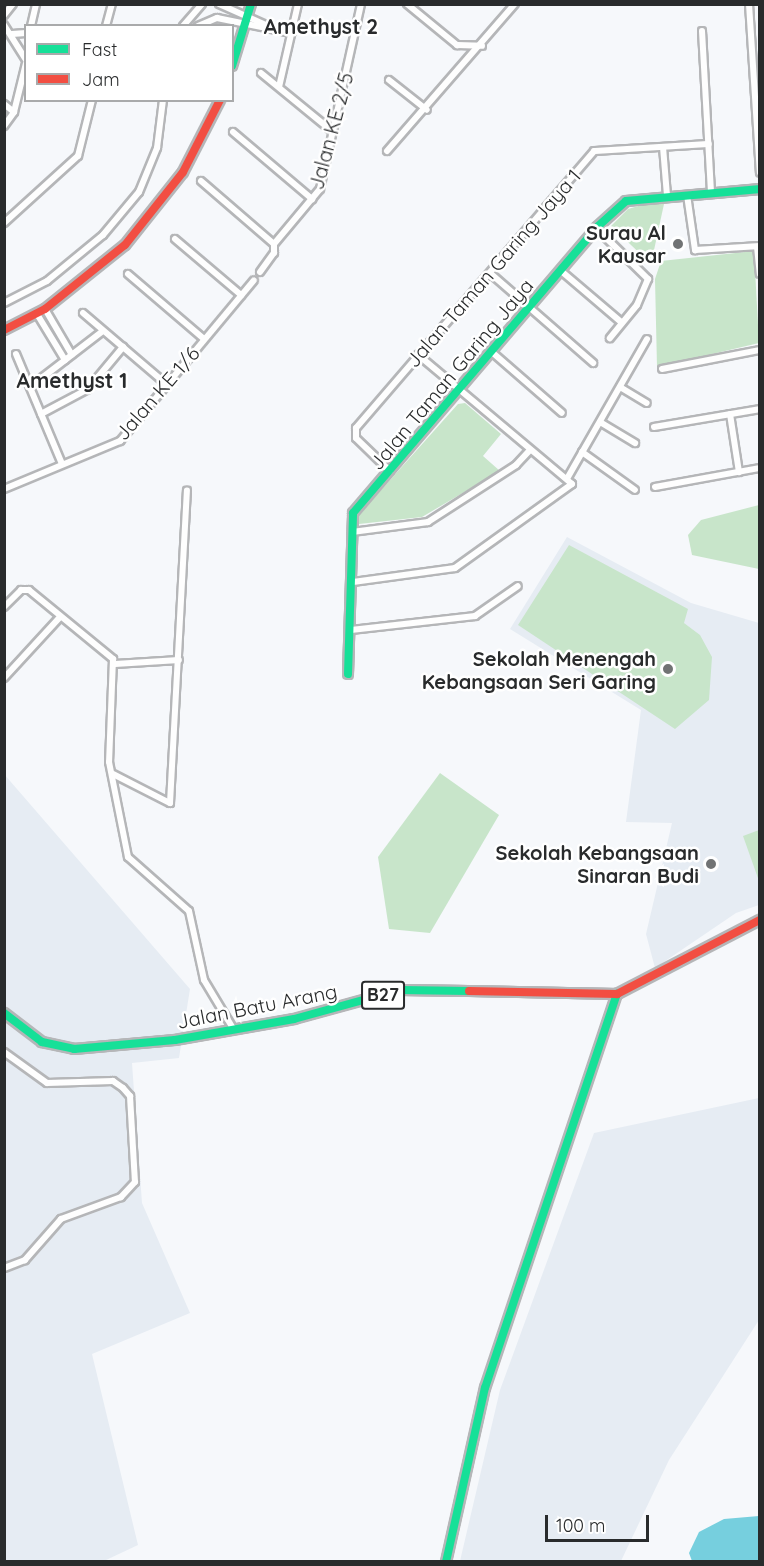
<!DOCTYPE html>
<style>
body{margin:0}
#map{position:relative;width:764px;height:1566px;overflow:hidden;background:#f6f8fb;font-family:Quicksand,sans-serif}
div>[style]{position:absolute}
.built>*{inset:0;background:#e6ecf3}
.green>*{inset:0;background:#c8e5ca}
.water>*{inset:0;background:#76cfde}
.roads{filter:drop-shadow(2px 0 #b5b6b8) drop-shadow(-2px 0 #b5b6b8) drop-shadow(0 2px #b5b6b8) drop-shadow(0 -2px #b5b6b8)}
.street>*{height:6px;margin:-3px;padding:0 3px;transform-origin:3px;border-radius:3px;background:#fefefe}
.fast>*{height:8px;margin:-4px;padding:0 4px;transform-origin:4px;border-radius:4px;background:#16e098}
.jam>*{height:8px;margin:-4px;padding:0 4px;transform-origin:4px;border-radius:4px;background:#f24e42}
.dots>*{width:16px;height:16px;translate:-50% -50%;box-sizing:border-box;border:3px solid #fff;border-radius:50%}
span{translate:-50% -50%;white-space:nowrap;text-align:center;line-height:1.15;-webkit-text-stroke:5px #fff;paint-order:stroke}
.shield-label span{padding:2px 4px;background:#fff;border:2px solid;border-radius:4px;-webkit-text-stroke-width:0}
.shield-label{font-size:18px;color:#292b2c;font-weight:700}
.street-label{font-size:20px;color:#292b2c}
.poi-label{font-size:20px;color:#292b2c;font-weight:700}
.right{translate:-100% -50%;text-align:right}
.neighbourhood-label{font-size:21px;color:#292b2c;font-weight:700}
.frame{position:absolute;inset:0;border:6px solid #292b2c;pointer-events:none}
.legend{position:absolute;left:24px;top:24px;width:210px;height:78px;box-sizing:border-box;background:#fff;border:2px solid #a9aaab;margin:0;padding:8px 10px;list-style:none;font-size:18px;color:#292b2c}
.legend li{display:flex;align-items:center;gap:12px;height:30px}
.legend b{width:30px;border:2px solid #a9aaab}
.scale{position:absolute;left:545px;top:1515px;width:104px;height:27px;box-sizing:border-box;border:3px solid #292b2c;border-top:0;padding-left:8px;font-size:18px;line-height:21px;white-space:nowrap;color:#292b2c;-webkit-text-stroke:4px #fff;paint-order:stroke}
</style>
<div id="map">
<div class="built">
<i style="clip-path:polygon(567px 537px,691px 603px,759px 623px,759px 905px,736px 913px,655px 968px,646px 934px,672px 823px,626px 822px,641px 710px,510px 629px)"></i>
<i style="clip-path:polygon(4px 774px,190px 989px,179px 1058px,132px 1063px,142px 1203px,190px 1313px,92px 1354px,138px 1545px,104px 1561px,5px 1561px)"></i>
<i style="clip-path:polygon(759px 1098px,759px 1320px,669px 1460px,621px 1561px,460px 1561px,500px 1390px,594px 1133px)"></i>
</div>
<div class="green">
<i style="clip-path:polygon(649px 203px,664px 204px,651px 264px,611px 226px,628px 209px)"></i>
<i style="clip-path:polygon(754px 251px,759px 343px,657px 367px,655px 279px,661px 261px)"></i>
<i style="clip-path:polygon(465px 403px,501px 434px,483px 456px,500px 471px,422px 517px,359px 524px,357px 517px,458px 404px)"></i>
<i style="clip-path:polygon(759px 505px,759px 569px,692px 555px,688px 535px,701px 520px)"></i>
<i style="clip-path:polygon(569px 545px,688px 609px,684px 623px,700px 635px,712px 657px,709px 700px,675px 729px,518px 625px)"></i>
<i style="clip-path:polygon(440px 773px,499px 815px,430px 933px,389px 929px,378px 857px)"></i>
<i style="clip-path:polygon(759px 830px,759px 881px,743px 836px)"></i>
</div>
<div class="water">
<i style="clip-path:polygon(759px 1516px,759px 1561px,692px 1561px,689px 1553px,699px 1532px,724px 1519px)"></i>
</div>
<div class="roads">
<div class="street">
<i style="left:219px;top:4px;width:64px;rotate:24.1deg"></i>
<i style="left:407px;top:4px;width:65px;rotate:39.4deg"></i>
<i style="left:457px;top:45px;width:25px;rotate:2deg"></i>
<i style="left:749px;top:4px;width:169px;rotate:86.3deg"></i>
<i style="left:4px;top:15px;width:14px;rotate:-51deg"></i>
<i style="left:4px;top:25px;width:41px;rotate:57.8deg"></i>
<i style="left:31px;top:26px;width:23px;rotate:-77deg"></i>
<i style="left:106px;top:26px;width:23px;rotate:-75deg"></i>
<i style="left:183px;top:26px;width:29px;rotate:-49deg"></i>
<i style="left:198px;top:26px;width:21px;rotate:-23deg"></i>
<i style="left:217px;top:18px;width:76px;rotate:11.5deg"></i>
<i style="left:702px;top:31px;width:162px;rotate:86.8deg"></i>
<i style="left:12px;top:34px;width:14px;rotate:-4deg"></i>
<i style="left:261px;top:73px;width:93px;rotate:39.3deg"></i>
<i style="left:389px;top:80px;width:48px;rotate:38.3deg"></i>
<i style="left:279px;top:87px;width:85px;rotate:-77.1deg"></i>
<i style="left:4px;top:104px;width:13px;rotate:39deg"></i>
<i style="left:4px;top:126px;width:17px;rotate:-54deg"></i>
<i style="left:14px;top:112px;width:50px;rotate:-76.2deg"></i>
<i style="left:233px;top:132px;width:104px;rotate:40.3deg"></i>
<i style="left:663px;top:147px;width:49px;rotate:85.3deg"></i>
<i style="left:387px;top:151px;width:195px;rotate:-49deg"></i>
<i style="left:201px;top:181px;width:96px;rotate:40.8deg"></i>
<i style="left:687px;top:195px;width:56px;rotate:81.7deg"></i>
<i style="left:695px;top:250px;width:65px;rotate:-3.5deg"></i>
<i style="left:4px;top:223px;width:100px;rotate:-42.2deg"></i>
<i style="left:78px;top:156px;width:58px;rotate:-76deg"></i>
<i style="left:596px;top:228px;width:73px;rotate:44.4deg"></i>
<i style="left:648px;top:279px;width:28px;rotate:113deg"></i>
<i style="left:637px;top:305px;width:43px;rotate:129.3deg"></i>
<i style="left:175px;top:239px;width:87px;rotate:40.3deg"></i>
<i style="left:274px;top:244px;width:72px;rotate:-50.1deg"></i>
<i style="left:320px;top:189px;width:189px;rotate:-77.5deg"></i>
<i style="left:757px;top:247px;width:27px;rotate:84deg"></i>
<i style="left:560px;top:270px;width:80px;rotate:40.4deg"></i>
<i style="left:260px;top:272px;width:24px;rotate:-54deg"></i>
<i style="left:274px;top:253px;width:9px;rotate:-90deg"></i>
<i style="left:490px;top:273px;width:137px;rotate:41.1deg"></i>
<i style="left:128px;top:274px;width:100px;rotate:40.5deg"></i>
<i style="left:4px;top:303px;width:48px;rotate:-27.1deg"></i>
<i style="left:47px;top:281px;width:72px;rotate:-39.4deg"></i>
<i style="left:103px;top:235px;width:56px;rotate:-50.1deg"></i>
<i style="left:139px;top:192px;width:48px;rotate:-67.8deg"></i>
<i style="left:157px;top:148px;width:48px;rotate:-82.9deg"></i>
<i style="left:45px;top:309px;width:53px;rotate:59.6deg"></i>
<i style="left:83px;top:313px;width:109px;rotate:40.5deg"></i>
<i style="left:37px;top:314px;width:54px;rotate:58.7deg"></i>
<i style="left:493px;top:353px;width:91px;rotate:41deg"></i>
<i style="left:16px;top:354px;width:119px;rotate:67.3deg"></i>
<i style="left:662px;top:369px;width:100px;rotate:-11deg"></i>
<i style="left:30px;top:387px;width:92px;rotate:-37.5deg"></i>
<i style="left:620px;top:387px;width:31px;rotate:31deg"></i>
<i style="left:41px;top:414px;width:53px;rotate:-28deg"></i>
<i style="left:88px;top:389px;width:55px;rotate:-50.2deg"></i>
<i style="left:730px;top:414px;width:59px;rotate:81.2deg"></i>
<i style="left:600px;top:422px;width:41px;rotate:31deg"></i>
<i style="left:654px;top:427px;width:108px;rotate:-9.6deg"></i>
<i style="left:582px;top:452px;width:65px;rotate:35.6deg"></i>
<i style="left:390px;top:471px;width:47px;rotate:-135.9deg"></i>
<i style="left:356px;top:438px;width:10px;rotate:-90deg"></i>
<i style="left:356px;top:428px;width:365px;rotate:-49.3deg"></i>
<i style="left:594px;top:151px;width:115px;rotate:-3.5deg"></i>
<i style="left:568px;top:477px;width:159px;rotate:-60.2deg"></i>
<i style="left:655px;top:487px;width:107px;rotate:-10.3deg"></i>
<i style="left:4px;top:489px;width:126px;rotate:-22.5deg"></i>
<i style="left:120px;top:441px;width:209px;rotate:-50.2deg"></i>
<i style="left:352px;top:532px;width:77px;rotate:-7.5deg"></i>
<i style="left:428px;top:522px;width:105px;rotate:-32.9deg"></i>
<i style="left:516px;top:465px;width:19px;rotate:-47deg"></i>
<i style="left:353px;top:582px;width:103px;rotate:-7.8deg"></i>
<i style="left:455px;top:568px;width:144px;rotate:-35.7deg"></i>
<i style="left:572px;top:484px;width:201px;rotate:-140deg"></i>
<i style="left:4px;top:607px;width:24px;rotate:-45deg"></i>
<i style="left:21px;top:590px;width:8px"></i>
<i style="left:29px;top:590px;width:109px;rotate:39.4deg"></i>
<i style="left:113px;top:659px;width:103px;rotate:92.2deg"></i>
<i style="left:109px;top:762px;width:97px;rotate:78.7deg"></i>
<i style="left:128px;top:857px;width:81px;rotate:41.5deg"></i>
<i style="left:189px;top:911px;width:71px;rotate:77.7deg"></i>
<i style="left:204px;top:980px;width:58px;rotate:59deg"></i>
<i style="left:351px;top:630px;width:125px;rotate:-6.4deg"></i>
<i style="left:475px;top:616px;width:52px;rotate:-34.9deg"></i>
<i style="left:115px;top:664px;width:64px;rotate:-3.6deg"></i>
<i style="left:4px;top:678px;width:83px;rotate:-47.4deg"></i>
<i style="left:113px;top:774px;width:64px;rotate:27deg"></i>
<i style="left:170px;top:803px;width:313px;rotate:-86.9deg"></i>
<i style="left:4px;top:1052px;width:53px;rotate:35.8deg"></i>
<i style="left:47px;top:1083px;width:66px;rotate:-1.7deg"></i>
<i style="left:113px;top:1081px;width:12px;rotate:35deg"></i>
<i style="left:123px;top:1088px;width:11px;rotate:49deg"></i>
<i style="left:130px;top:1096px;width:86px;rotate:86.7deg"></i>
<i style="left:135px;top:1182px;width:21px;rotate:133deg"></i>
<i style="left:121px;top:1197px;width:64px;rotate:159.9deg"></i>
<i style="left:61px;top:1219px;width:55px;rotate:131.3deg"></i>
<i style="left:25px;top:1260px;width:22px;rotate:159deg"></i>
</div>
<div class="fast">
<i style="left:232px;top:66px;width:65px;rotate:-73deg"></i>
<i style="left:348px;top:674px;width:161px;rotate:-88.2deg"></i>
<i style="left:353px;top:513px;width:375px;rotate:-49.5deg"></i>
<i style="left:596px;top:228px;width:40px;rotate:-42deg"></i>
<i style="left:626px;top:201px;width:135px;rotate:-5.1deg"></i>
<i style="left:4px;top:1013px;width:48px;rotate:37.3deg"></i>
<i style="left:42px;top:1042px;width:33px;rotate:12deg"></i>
<i style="left:74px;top:1049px;width:101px;rotate:-5.1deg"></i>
<i style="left:175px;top:1040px;width:121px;rotate:-10deg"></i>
<i style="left:294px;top:1019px;width:110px;rotate:-15.3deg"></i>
<i style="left:400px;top:990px;width:69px;rotate:0.8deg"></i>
<i style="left:446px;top:1562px;width:178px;rotate:-77.4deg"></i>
<i style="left:485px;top:1388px;width:416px;rotate:-71.5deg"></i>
</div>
<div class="jam">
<i style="left:4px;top:330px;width:46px;rotate:-27.1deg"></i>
<i style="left:45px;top:309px;width:102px;rotate:-38.7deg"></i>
<i style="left:125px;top:245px;width:93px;rotate:-51.5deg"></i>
<i style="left:183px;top:172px;width:81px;rotate:-62.8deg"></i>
<i style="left:469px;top:991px;width:148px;rotate:1.2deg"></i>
<i style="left:617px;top:994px;width:161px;rotate:-27.4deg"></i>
</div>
</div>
<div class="dots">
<i style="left:678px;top:244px;background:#717374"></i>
<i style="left:668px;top:669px;background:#717374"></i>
<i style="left:711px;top:864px;background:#717374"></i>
</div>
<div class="shield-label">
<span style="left:383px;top:995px">B27</span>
</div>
<div class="street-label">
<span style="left:331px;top:131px;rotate:-75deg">Jalan KE 2/5</span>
<span style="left:493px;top:268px;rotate:-49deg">Jalan Taman Garing Jaya 1</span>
<span style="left:451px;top:374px;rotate:-50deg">Jalan Taman Garing Jaya</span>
<span style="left:157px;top:393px;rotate:-49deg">Jalan KE 1/6</span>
<span style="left:257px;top:1006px;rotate:-11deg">Jalan Batu Arang</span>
</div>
<div class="poi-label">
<span class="right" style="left:666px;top:244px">Surau Al<br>Kausar</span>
<span class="right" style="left:656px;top:670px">Sekolah Menengah<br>Kebangsaan Seri Garing</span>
<span class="right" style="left:699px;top:864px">Sekolah Kebangsaan<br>Sinaran Budi</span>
</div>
<div class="neighbourhood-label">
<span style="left:321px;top:26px">Amethyst 2</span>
<span style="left:72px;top:380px">Amethyst 1</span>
</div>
<div class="frame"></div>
<ul class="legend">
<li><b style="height:8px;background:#16e098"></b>Fast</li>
<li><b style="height:8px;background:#f24e42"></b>Jam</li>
</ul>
<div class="scale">100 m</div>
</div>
